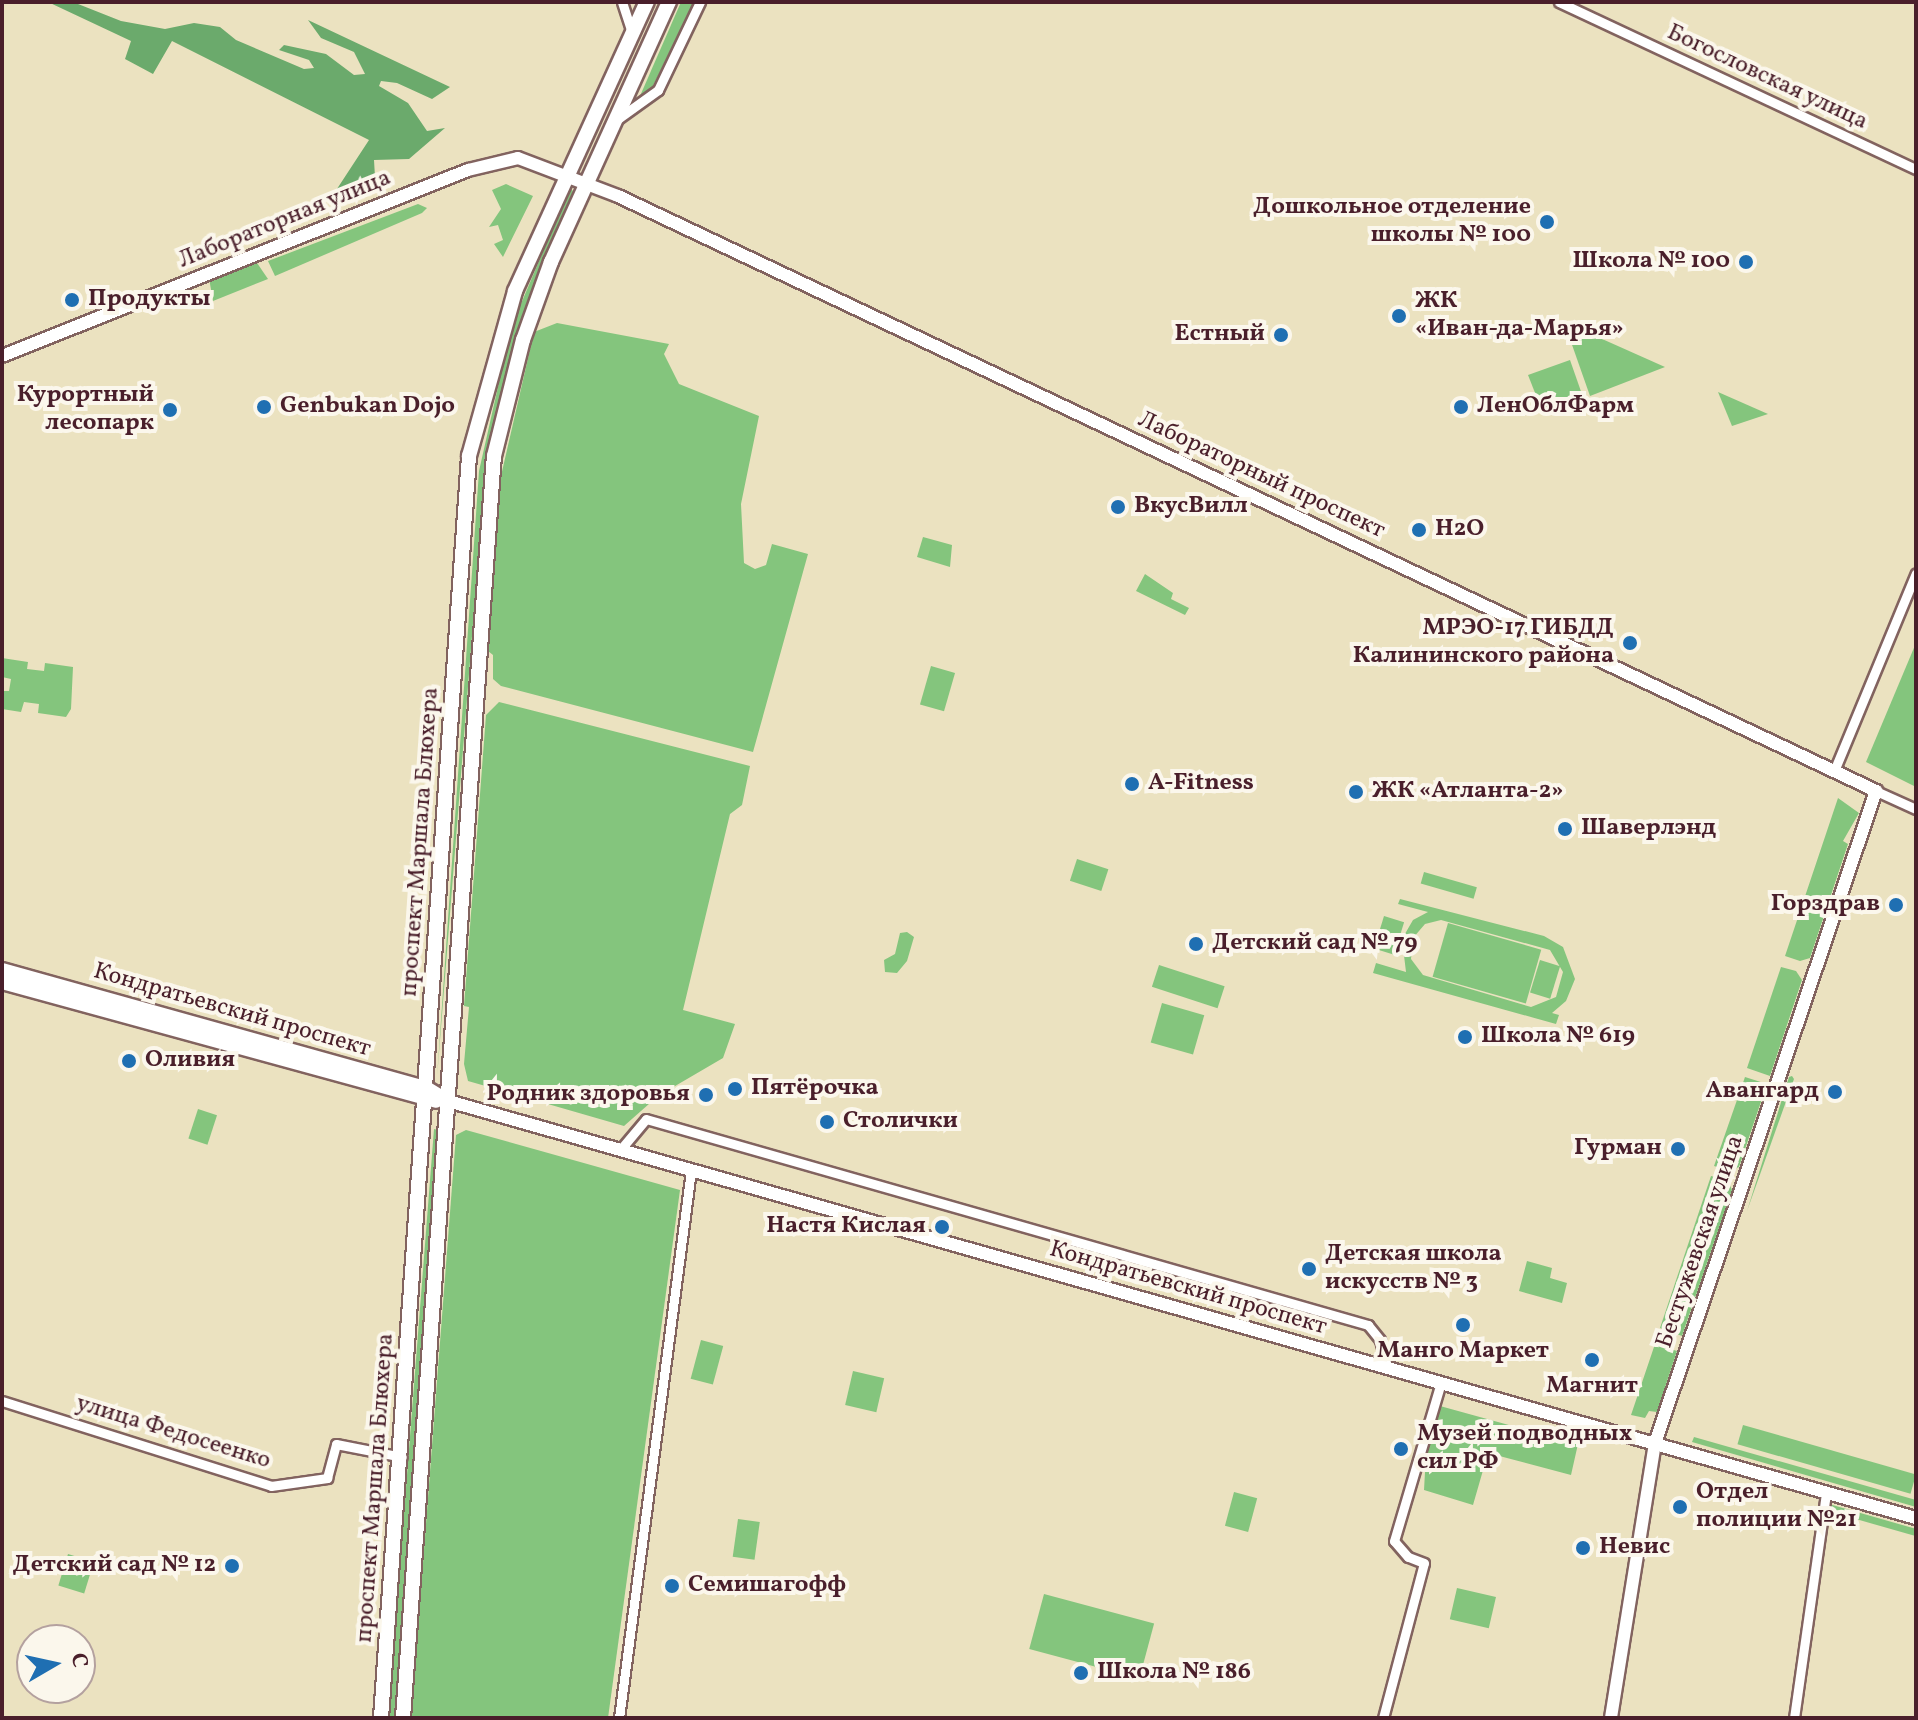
<!DOCTYPE html>
<meta charset="utf-8">
<style>
body{margin:0}
#map{position:relative;width:1918px;height:1720px;overflow:hidden;background:#ebe2c0;font-family:Vollkorn,serif}
div>[style]{position:absolute}
.green>*{inset:0;background:#84c57d;transform-origin:0 0}
.forest>*{inset:0;background:#6baa6c}
.roads{filter:drop-shadow(2px 0 #82635f) drop-shadow(-2px 0 #82635f) drop-shadow(0 2px #82635f) drop-shadow(0 -2px #82635f)}
.minor>*{height:9px;margin:-4.5px;padding:0 4.5px;transform-origin:4.5px;border-radius:4.5px;background:#fff}
.tertiary>*{height:12px;margin:-6px;padding:0 6px;transform-origin:6px;border-radius:6px;background:#fff}
.secondary>*{height:14px;margin:-7px;padding:0 7px;transform-origin:7px;border-radius:7px;background:#fff}
.primary>*{height:14px;margin:-7px;padding:0 7px;transform-origin:7px;border-radius:7px;background:#fff}
.dots>*{width:22px;height:22px;translate:-50% -50%;box-sizing:border-box;border:4px solid #fbf7ec;border-radius:50%}
span{translate:-50% -50%;white-space:nowrap;text-align:center;line-height:1.15;-webkit-text-stroke:8px #fbf7ec;paint-order:stroke}
.street-label{font-size:24px;color:#4a1f2b}
.poi-label{font-size:24px;color:#4a1f2b;font-weight:700}
.right{translate:-100% -50%;text-align:right}
.left{translate:0 -50%;text-align:left}
.frame{position:absolute;inset:0;border:4px solid #4a1f2b;pointer-events:none}
.north{position:absolute;left:16px;top:1624px;width:80px;height:80px;box-sizing:border-box;background:#fbf7ec;border:2px solid #b4a19f;border-radius:50%;rotate:81deg;font-size:22px;font-weight:700;line-height:32px;text-align:center;color:#4a1f2b}
.north::after{content:'';display:block;margin:auto;width:28px;height:36px;background:#1f6fb2;clip-path:polygon(50% 0,100% 100%,50% 72%,0 100%)}
</style>
<div id="map">
<div class="green">
<i style="clip-path:polygon(681px 2px,694px 2px,652px 88px,640px 96px)"></i>
<i style="clip-path:polygon(506px 184px,533px 196px,503px 257px,494px 244px,503px 240px,498px 225px,489px 227px,501px 209px,492px 190px)"></i>
<i style="clip-path:polygon(570px 188px,573px 191px,519px 328px,485px 472px,437px 1078px,479px 471px,512px 325px)"></i>
<i style="clip-path:polygon(418px 204px,427px 208px,422px 213px,275px 276px,268px 261px)"></i>
<i style="clip-path:polygon(255px 260px,268px 279px,213px 301px,209px 278px)"></i>
<i style="clip-path:polygon(1564px 322px,1665px 367px,1590px 396px)"></i>
<i style="clip-path:polygon(557px 323px,669px 344px,664px 354px,679px 384px,759px 416px,741px 504px,744px 563px,755px 569px,766px 565px,772px 544px,808px 554px,753px 752px,501px 686px,493px 679px,493px 655px,488px 651px,498px 489px,534px 332px)"></i>
<i style="clip-path:polygon(1570px 360px,1584px 400px,1555px 411px,1539px 403px,1528px 375px)"></i>
<i style="clip-path:polygon(1718px 392px,1768px 414px,1732px 426px)"></i>
<i style="clip-path:polygon(923px 537px,952px 545px,950px 567px,917px 557px)"></i>
<i style="clip-path:polygon(1145px 574px,1173px 593px,1171px 599px,1189px 608px,1185px 615px,1136px 591px)"></i>
<i style="clip-path:polygon(1916px 643px,1916px 787px,1866px 762px)"></i>
<i style="clip-path:polygon(2px 658px,28px 662px,27px 669px,44px 671px,45px 663px,73px 667px,71px 709px,66px 717px,38px 713px,39px 704px,24px 702px,21px 712px,2px 709px,2px 691px,9px 691px,11px 679px,2px 677px)"></i>
<i style="left:931px;top:666px;width:25px;height:40px;rotate:16deg"></i>
<i style="clip-path:polygon(499px 702px,750px 766px,742px 805px,730px 814px,683px 1010px,735px 1024px,723px 1058px,658px 1096px,624px 1126px,468px 1081px,464px 1064px,469px 1007px,464px 1006px,486px 715px)"></i>
<i style="clip-path:polygon(1838px 798px,1859px 813px,1843px 841px,1848px 844px,1810px 958px,1800px 961px,1785px 956px)"></i>
<i style="left:1077px;top:859px;width:33px;height:23px;rotate:18deg"></i>
<i style="left:1424px;top:872px;width:55px;height:12px;rotate:16deg"></i>
<i style="clip-path:polygon(evenodd,1400px 899px,1544px 936px,1563px 947px,1575px 979px,1566px 1001px,1552px 1013px,1559px 1015px,1556px 1024px,1373px 973px,1376px 963px,1406px 972px,1402px 939px,1413px 920px,1428px 912px,1398px 904px,1400px 899px,1441px 920px,1550px 950px,1563px 972px,1556px 997px,1531px 1007px,1423px 975px,1411px 959px,1413px 938px,1425px 924px,1441px 920px)"></i>
<i style="left:1384px;top:916px;width:21px;height:34px;rotate:17deg"></i>
<i style="left:1448px;top:923px;width:97px;height:56px;rotate:16deg"></i>
<i style="clip-path:polygon(907px 932px,914px 937px,907px 961px,897px 973px,885px 972px,884px 960px,895px 954px,900px 933px)"></i>
<i style="left:1540px;top:960px;width:21px;height:34px;rotate:17deg"></i>
<i style="left:1159px;top:965px;width:69px;height:23px;rotate:18deg"></i>
<i style="clip-path:polygon(1781px 967px,1796px 971px,1802px 980px,1770px 1076px,1747px 1068px)"></i>
<i style="left:1162px;top:1003px;width:44px;height:41px;rotate:16deg"></i>
<i style="clip-path:polygon(1792px 1076px,1794px 1079px,1747px 1211px,1789px 1077px)"></i>
<i style="clip-path:polygon(1745px 1077px,1767px 1084px,1739px 1167px,1730px 1171px,1714px 1166px)"></i>
<i style="left:198px;top:1109px;width:20px;height:31px;rotate:18deg"></i>
<i style="clip-path:polygon(434px 1129px,438px 1130px,406px 1569px,394px 1718px,388px 1718px)"></i>
<i style="clip-path:polygon(466px 1130px,680px 1190px,608px 1718px,411px 1718px,456px 1135px)"></i>
<i style="clip-path:polygon(1711px 1176px,1728px 1181px,1732px 1190px,1682px 1336px,1660px 1328px)"></i>
<i style="clip-path:polygon(1527px 1261px,1552px 1268px,1550px 1278px,1567px 1283px,1562px 1303px,1519px 1291px)"></i>
<i style="left:701px;top:1340px;width:23px;height:40px;rotate:15deg"></i>
<i style="clip-path:polygon(1655px 1344px,1677px 1351px,1657px 1412px,1649px 1411px,1645px 1418px,1631px 1415px)"></i>
<i style="left:853px;top:1371px;width:32px;height:35px;rotate:13deg"></i>
<i style="clip-path:polygon(1440px 1406px,1578px 1444px,1571px 1475px,1488px 1453px,1473px 1505px,1424px 1490px,1426px 1454px)"></i>
<i style="left:1743px;top:1425px;width:180px;height:20px;rotate:16deg"></i>
<i style="clip-path:polygon(1694px 1437px,1916px 1500px,1916px 1507px,1692px 1442px)"></i>
<i style="left:1234px;top:1492px;width:24px;height:35px;rotate:15deg"></i>
<i style="left:1829px;top:1504px;width:91px;height:7px;rotate:16deg"></i>
<i style="left:738px;top:1519px;width:22px;height:38px;rotate:8deg"></i>
<i style="left:68px;top:1554px;width:27px;height:33px;rotate:17deg"></i>
<i style="left:1457px;top:1588px;width:40px;height:32px;rotate:13deg"></i>
<i style="left:1044px;top:1594px;width:114px;height:57px;rotate:15deg"></i>
</div>
<div class="forest">
<i style="clip-path:polygon(48px 2px,73px 2px,121px 21px,165px 29px,194px 23px,220px 27px,236px 40px,304px 69px,314px 68px,309px 60px,279px 50px,284px 45px,326px 54px,354px 75px,365px 74px,354px 52px,321px 38px,308px 20px,450px 87px,432px 99px,397px 83px,381px 81px,379px 86px,408px 103px,427px 131px,445px 128px,409px 159px,374px 160px,375px 177px,365px 191px,333px 195px,369px 140px,172px 41px,153px 74px,125px 59px,131px 41px)"></i>
</div>
<div class="roads">
<div class="minor">
<i style="left:622px;top:2px;width:33px;rotate:72deg"></i>
<i style="left:1559px;top:2px;width:394px;rotate:25.1deg"></i>
<i style="left:619px;top:118px;width:48px;rotate:-35.7deg"></i>
<i style="left:658px;top:90px;width:98px;rotate:-64.5deg"></i>
<i style="left:1834px;top:771px;width:214px;rotate:-67.5deg"></i>
<i style="left:1876px;top:791px;width:44px;rotate:24.2deg"></i>
<i style="left:620px;top:1150px;width:40px;rotate:-50deg"></i>
<i style="left:646px;top:1119px;width:751px;rotate:15.92deg"></i>
<i style="left:1368px;top:1325px;width:19px;rotate:51deg"></i>
<i style="left:1380px;top:1340px;width:28px;rotate:75deg"></i>
<i style="left:2px;top:1401px;width:282px;rotate:17.5deg"></i>
<i style="left:271px;top:1486px;width:57px;rotate:-8.1deg"></i>
<i style="left:327px;top:1478px;width:35px;rotate:-75deg"></i>
<i style="left:336px;top:1444px;width:67px;rotate:11.1deg"></i>
<i style="left:619px;top:1718px;width:553px;rotate:-82.51deg"></i>
<i style="left:1383px;top:1718px;width:160px;rotate:-75.2deg"></i>
<i style="left:1424px;top:1563px;width:17px;rotate:-159deg"></i>
<i style="left:1408px;top:1557px;width:21px;rotate:-131deg"></i>
<i style="left:1394px;top:1541px;width:166px;rotate:-73.5deg"></i>
<i style="left:1794px;top:1718px;width:228px;rotate:-81.9deg"></i>
</div>
<div class="tertiary">
<i style="left:2px;top:356px;width:502px;rotate:-21.76deg"></i>
<i style="left:468px;top:170px;width:51px;rotate:-13.5deg"></i>
<i style="left:518px;top:158px;width:107px;rotate:20.8deg"></i>
<i style="left:618px;top:196px;width:1392px;rotate:25.31deg"></i>
<i style="left:1876px;top:791px;width:688px;rotate:108.72deg"></i>
<i style="left:1655px;top:1443px;width:278px;rotate:99.1deg"></i>
<i style="left:448px;top:1101px;width:1526px;rotate:15.86deg"></i>
</div>
<div class="secondary">
<i style="left:2px;top:970px;width:440px;rotate:15.6deg"></i>
<i style="left:426px;top:1088px;width:26px;rotate:31deg"></i>
<i style="left:2px;top:982px;width:450px;rotate:15.3deg"></i>
</div>
<div class="primary">
<i style="left:381px;top:1718px;width:1265px;rotate:-86.01deg"></i>
<i style="left:469px;top:456px;width:171px;rotate:-74.4deg"></i>
<i style="left:515px;top:291px;width:318px;rotate:-65.5deg"></i>
<i style="left:403px;top:1718px;width:1265px;rotate:-85.88deg"></i>
<i style="left:494px;top:456px;width:120px;rotate:-76deg"></i>
<i style="left:523px;top:340px;width:83px;rotate:-70.3deg"></i>
<i style="left:551px;top:262px;width:286px;rotate:-65.6deg"></i>
</div>
</div>
<div class="dots">
<i style="left:1547px;top:222px;background:#1f6fb2"></i>
<i style="left:1746px;top:262px;background:#1f6fb2"></i>
<i style="left:72px;top:300px;background:#1f6fb2"></i>
<i style="left:1399px;top:316px;background:#1f6fb2"></i>
<i style="left:1281px;top:335px;background:#1f6fb2"></i>
<i style="left:264px;top:407px;background:#1f6fb2"></i>
<i style="left:1461px;top:407px;background:#1f6fb2"></i>
<i style="left:170px;top:410px;background:#1f6fb2"></i>
<i style="left:1118px;top:507px;background:#1f6fb2"></i>
<i style="left:1419px;top:530px;background:#1f6fb2"></i>
<i style="left:1630px;top:643px;background:#1f6fb2"></i>
<i style="left:1132px;top:784px;background:#1f6fb2"></i>
<i style="left:1356px;top:792px;background:#1f6fb2"></i>
<i style="left:1565px;top:829px;background:#1f6fb2"></i>
<i style="left:1896px;top:905px;background:#1f6fb2"></i>
<i style="left:1196px;top:944px;background:#1f6fb2"></i>
<i style="left:1465px;top:1037px;background:#1f6fb2"></i>
<i style="left:129px;top:1061px;background:#1f6fb2"></i>
<i style="left:735px;top:1089px;background:#1f6fb2"></i>
<i style="left:1835px;top:1092px;background:#1f6fb2"></i>
<i style="left:706px;top:1095px;background:#1f6fb2"></i>
<i style="left:827px;top:1122px;background:#1f6fb2"></i>
<i style="left:1678px;top:1149px;background:#1f6fb2"></i>
<i style="left:942px;top:1227px;background:#1f6fb2"></i>
<i style="left:1309px;top:1269px;background:#1f6fb2"></i>
<i style="left:1463px;top:1325px;background:#1f6fb2"></i>
<i style="left:1592px;top:1360px;background:#1f6fb2"></i>
<i style="left:1401px;top:1449px;background:#1f6fb2"></i>
<i style="left:1680px;top:1507px;background:#1f6fb2"></i>
<i style="left:1583px;top:1548px;background:#1f6fb2"></i>
<i style="left:232px;top:1566px;background:#1f6fb2"></i>
<i style="left:672px;top:1586px;background:#1f6fb2"></i>
<i style="left:1081px;top:1673px;background:#1f6fb2"></i>
</div>
<div class="street-label">
<span style="left:1767px;top:78px;rotate:25deg">Богословская улица</span>
<span style="left:285px;top:220px;rotate:-22deg">Лабораторная улица</span>
<span style="left:1261px;top:476px;rotate:25deg">Лабораторный проспект</span>
<span style="left:421px;top:842px;rotate:-86deg">проспект Маршала Блюхера</span>
<span style="left:232px;top:1011px;rotate:16deg">Кондратьевский проспект</span>
<span style="left:1701px;top:1242px;rotate:-71deg">Бестужевская улица</span>
<span style="left:1188px;top:1289px;rotate:16deg">Кондратьевский проспект</span>
<span style="left:173px;top:1433px;rotate:17deg">улица Федосеенко</span>
<span style="left:376px;top:1488px;rotate:-86deg">проспект Маршала Блюхера</span>
</div>
<div class="poi-label">
<span class="right" style="left:1531px;top:222px">Дошкольное отделение<br>школы № 100</span>
<span class="right" style="left:1730px;top:262px">Школа № 100</span>
<span class="left" style="left:88px;top:300px">Продукты</span>
<span class="left" style="left:1415px;top:316px">ЖК<br>«Иван-да-Марья»</span>
<span class="right" style="left:1265px;top:335px">Естный</span>
<span class="right" style="left:154px;top:410px">Курортный<br>лесопарк</span>
<span class="left" style="left:280px;top:407px">Genbukan Dojo</span>
<span class="left" style="left:1477px;top:407px">ЛенОблФарм</span>
<span class="left" style="left:1134px;top:507px">ВкусВилл</span>
<span class="left" style="left:1435px;top:530px">H2O</span>
<span class="right" style="left:1614px;top:643px">МРЭО-17 ГИБДД<br>Калининского района</span>
<span class="left" style="left:1148px;top:784px">A-Fitness</span>
<span class="left" style="left:1372px;top:792px">ЖК «Атланта-2»</span>
<span class="left" style="left:1581px;top:829px">Шаверлэнд</span>
<span class="right" style="left:1880px;top:905px">Горздрав</span>
<span class="left" style="left:1212px;top:944px">Детский сад № 79</span>
<span class="left" style="left:1481px;top:1037px">Школа № 619</span>
<span class="left" style="left:145px;top:1061px">Оливия</span>
<span class="left" style="left:751px;top:1089px">Пятёрочка</span>
<span class="right" style="left:1819px;top:1092px">Авангард</span>
<span class="right" style="left:690px;top:1095px">Родник здоровья</span>
<span class="left" style="left:843px;top:1122px">Столички</span>
<span class="right" style="left:1662px;top:1149px">Гурман</span>
<span class="right" style="left:926px;top:1227px">Настя Кислая</span>
<span class="left" style="left:1325px;top:1269px">Детская школа<br>искусств № 3</span>
<span style="left:1463px;top:1352px">Манго Маркет</span>
<span style="left:1592px;top:1387px">Магнит</span>
<span class="left" style="left:1417px;top:1449px">Музей подводных<br>сил РФ</span>
<span class="left" style="left:1696px;top:1507px">Отдел<br>полиции №21</span>
<span class="left" style="left:1599px;top:1548px">Невис</span>
<span class="right" style="left:216px;top:1566px">Детский сад № 12</span>
<span class="left" style="left:688px;top:1586px">Семишагофф</span>
<span class="left" style="left:1097px;top:1673px">Школа № 186</span>
</div>
<div class="frame"></div>
<div class="north">С</div>
</div>
